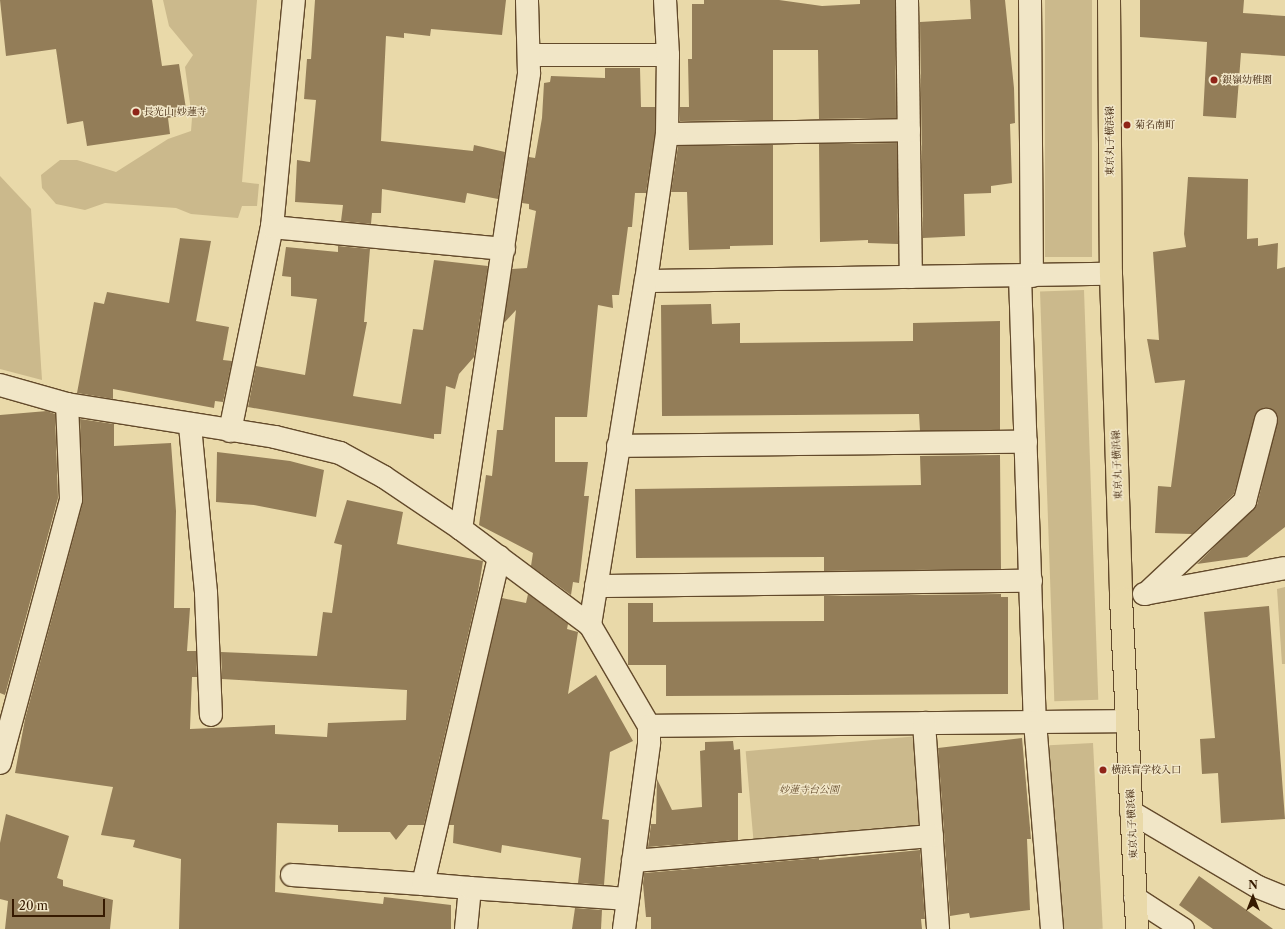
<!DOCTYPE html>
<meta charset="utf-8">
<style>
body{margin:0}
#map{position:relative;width:1285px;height:929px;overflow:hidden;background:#e9d9a9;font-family:"Libre Caslon Text","Noto Serif JP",serif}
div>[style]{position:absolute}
.green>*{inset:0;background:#cbb98c;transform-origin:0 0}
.building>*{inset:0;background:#937d58}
.roads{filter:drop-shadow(1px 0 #634a2b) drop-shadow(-1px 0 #634a2b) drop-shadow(0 1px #634a2b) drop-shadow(0 -1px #634a2b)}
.minor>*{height:22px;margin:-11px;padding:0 11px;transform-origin:11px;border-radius:11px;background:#f1e6c7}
.tertiary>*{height:22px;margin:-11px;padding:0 11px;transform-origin:11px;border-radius:11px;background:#f1e6c7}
.primary>*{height:22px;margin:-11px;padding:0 11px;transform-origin:11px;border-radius:11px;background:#e9d9a9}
.dots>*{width:11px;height:11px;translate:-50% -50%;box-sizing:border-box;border:2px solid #f1e6c7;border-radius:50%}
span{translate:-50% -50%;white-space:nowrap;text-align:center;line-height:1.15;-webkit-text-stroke:3px #f1e6c7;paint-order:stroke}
.poi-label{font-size:10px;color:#361a01}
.left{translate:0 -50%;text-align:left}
.street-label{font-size:10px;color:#361a01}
.park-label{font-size:10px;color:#634a2b;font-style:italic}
.north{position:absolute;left:1233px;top:877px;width:40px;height:40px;-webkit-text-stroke:3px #f1e6c7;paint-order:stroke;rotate:0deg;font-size:11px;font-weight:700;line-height:16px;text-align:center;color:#361a01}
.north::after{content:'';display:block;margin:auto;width:14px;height:18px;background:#361a01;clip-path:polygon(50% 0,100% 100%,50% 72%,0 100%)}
.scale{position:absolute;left:12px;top:899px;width:93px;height:18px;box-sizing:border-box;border:2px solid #361a01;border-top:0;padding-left:5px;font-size:12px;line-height:14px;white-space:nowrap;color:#361a01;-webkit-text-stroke:3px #f1e6c7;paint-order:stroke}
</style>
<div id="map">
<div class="green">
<i style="clip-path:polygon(163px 0,257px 0,242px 182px,259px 184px,257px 206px,242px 206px,238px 218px,191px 214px,176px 208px,105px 203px,85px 210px,56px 204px,42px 188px,41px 175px,60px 160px,77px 160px,116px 172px,168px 139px,191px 131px,192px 118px,185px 67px,193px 55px,169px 26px)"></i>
<i style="left:1045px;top:0;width:47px;height:257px"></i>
<i style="clip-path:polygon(0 176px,31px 209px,42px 380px,0 369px)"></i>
<i style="left:1084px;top:290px;width:410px;height:44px;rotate:88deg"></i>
<i style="clip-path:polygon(1285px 587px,1285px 664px,1282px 664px,1277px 589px)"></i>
<i style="left:919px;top:736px;width:93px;height:174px;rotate:85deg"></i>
<i style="left:1093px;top:743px;width:186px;height:44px;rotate:87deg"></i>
</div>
<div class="building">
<i style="clip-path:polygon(0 0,152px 0,162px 66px,179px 64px,187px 115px,168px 118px,170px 134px,87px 146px,83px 121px,67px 124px,56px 49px,6px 56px)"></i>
<i style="clip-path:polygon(315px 0,506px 0,502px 35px,431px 29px,430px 36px,404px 33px,404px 38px,386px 36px,381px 141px,473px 151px,474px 145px,505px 152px,498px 199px,467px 193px,465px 203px,382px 189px,381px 213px,372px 213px,371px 224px,341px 221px,343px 205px,295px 202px,297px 160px,310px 162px,316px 100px,304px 99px,307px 59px,311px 59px)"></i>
<i style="clip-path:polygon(704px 0,779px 0,822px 6px,860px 4px,860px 0,895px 0,896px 118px,819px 119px,818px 50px,773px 50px,773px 120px,680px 121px,680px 107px,689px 107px,688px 59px,692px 59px,692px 4px,704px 4px)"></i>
<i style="clip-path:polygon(970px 0,1005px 0,1014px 88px,1015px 123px,1010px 124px,1012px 183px,991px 186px,991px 193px,964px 194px,965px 236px,923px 238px,920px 22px,971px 19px)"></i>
<i style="clip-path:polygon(1140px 0,1244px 0,1243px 13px,1285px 16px,1285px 56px,1241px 53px,1236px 118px,1203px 116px,1207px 42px,1140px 37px)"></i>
<i style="clip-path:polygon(605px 68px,640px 68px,641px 107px,655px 107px,655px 133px,646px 193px,635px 193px,632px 227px,628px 227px,619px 295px,612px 295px,613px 308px,598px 305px,587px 417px,555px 417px,555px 462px,588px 462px,584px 496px,589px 496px,579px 583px,573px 582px,571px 595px,531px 566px,533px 553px,479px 525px,486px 475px,492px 476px,497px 430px,503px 430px,516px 310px,504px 323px,512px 269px,527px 268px,536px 211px,529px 209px,529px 204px,522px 203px,529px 157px,535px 158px,542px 118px,544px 83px,550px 82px,551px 76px,605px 78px)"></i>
<i style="clip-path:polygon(897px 143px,898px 244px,868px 243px,868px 240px,820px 242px,819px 144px)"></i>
<i style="clip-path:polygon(773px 145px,773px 245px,730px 246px,730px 249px,689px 250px,687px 192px,671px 192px,678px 146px)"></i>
<i style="clip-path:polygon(1188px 177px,1248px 179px,1247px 239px,1258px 238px,1258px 246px,1278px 243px,1277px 269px,1285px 267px,1285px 527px,1247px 557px,1197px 564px,1257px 505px,1278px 417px,1269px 408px,1257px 412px,1234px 494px,1192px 534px,1155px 533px,1158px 486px,1171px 487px,1185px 380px,1155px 383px,1147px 339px,1159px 340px,1153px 252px,1186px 247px,1184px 234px)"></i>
<i style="clip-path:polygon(180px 238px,211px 241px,196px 321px,229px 327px,223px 360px,232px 361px,223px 402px,215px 401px,214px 408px,113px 389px,113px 399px,77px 393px,94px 302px,104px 304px,107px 292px,169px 303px)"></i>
<i style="clip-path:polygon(338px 246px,370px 249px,364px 322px,367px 322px,353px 396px,401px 404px,413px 329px,423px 330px,434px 260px,488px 266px,474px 357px,459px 374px,455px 389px,446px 386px,441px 434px,434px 434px,434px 439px,248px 407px,256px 366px,305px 375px,317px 299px,291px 296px,291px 277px,282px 276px,286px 247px,338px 252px)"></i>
<i style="clip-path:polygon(711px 304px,712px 324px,740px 323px,740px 343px,913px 341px,913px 323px,1000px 321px,1000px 430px,920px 431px,919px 414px,662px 416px,661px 305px)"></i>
<i style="clip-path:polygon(47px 411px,55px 414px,58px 498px,5px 695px,0 693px,0 415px)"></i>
<i style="clip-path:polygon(80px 419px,114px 424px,114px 446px,171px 443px,176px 511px,174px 608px,190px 608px,187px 651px,196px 651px,197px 677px,192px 677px,190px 729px,275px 725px,275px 734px,327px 737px,328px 723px,406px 720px,407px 690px,222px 679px,221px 652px,317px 656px,323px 612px,332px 613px,342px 545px,334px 543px,347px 500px,403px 512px,397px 544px,483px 561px,478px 592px,424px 825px,408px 825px,396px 840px,390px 832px,338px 832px,338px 825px,277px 823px,275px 892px,383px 904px,384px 897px,451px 905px,451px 929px,179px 929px,181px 859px,133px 847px,135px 840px,101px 835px,113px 787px,15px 773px,25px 719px,83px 502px)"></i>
<i style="clip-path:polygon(217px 452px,290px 461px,324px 470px,316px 517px,254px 505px,216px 502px)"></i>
<i style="clip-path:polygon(1000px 455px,1001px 569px,824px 571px,824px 557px,636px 558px,635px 489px,921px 485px,920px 456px)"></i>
<i style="clip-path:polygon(528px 594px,568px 624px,567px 629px,578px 632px,568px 694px,596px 675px,633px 741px,610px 752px,602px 819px,609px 820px,604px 885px,578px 883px,581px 858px,502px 845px,501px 853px,453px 843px,454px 825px,449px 825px,502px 598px,526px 603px)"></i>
<i style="clip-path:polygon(1001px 594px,1001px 597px,1008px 597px,1008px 694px,666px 696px,666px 665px,628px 665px,628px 603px,653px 603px,653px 622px,824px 621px,824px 596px)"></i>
<i style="clip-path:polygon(1269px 606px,1285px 819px,1221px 823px,1218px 773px,1202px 774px,1200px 739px,1215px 738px,1204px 612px)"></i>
<i style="clip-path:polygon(1022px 738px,1031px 839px,1027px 839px,1030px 910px,970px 918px,969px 913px,950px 916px,938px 748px)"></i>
<i style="clip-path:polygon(733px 741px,734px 750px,740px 749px,742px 793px,738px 793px,738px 840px,648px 847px,651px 824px,656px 824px,657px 779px,672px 810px,702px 807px,700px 751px,705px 750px,705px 742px)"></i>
<i style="clip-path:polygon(6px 814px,69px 836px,57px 878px,63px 880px,63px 886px,113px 900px,110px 929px,5px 929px,8px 901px,0 899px,0 843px)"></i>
<i style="clip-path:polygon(920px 850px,925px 919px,921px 919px,922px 929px,651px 929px,651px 917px,646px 917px,643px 884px,644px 873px,819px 858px,819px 860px)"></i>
<i style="clip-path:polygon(1199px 876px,1273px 929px,1213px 929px,1179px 905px)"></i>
<i style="clip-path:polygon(575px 908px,602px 910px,601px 929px,572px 929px)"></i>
</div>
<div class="roads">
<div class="minor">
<i style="left:907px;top:0;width:277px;rotate:89.2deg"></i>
<i style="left:1030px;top:0;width:276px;rotate:89.6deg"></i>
<i style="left:529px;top:55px;width:139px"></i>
<i style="left:667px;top:134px;width:242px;rotate:-0.9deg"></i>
<i style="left:272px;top:227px;width:228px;rotate:-84.5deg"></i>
<i style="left:1020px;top:276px;width:446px;rotate:88.1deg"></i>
<i style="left:1035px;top:722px;width:208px;rotate:85.3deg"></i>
<i style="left:646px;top:281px;width:465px;rotate:-0.9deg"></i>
<i style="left:0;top:385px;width:70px;rotate:15.8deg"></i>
<i style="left:67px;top:404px;width:211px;rotate:9deg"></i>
<i style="left:275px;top:437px;width:67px;rotate:13.8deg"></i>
<i style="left:340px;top:453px;width:50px;rotate:28.6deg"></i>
<i style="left:384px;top:477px;width:93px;rotate:34deg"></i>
<i style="left:461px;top:529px;width:161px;rotate:36.7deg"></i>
<i style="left:590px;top:625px;width:117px;rotate:59.7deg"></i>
<i style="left:649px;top:726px;width:478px;rotate:-0.6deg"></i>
<i style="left:190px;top:426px;width:168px;rotate:84.5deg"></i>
<i style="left:206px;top:593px;width:122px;rotate:87.7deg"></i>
<i style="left:230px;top:431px;width:208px;rotate:-78.4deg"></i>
<i style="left:272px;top:227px;width:233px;rotate:5.4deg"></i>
<i style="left:618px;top:446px;width:408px;rotate:-0.6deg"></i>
<i style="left:461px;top:529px;width:461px;rotate:-81.5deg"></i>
<i style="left:529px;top:73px;width:73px;rotate:-91.6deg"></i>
<i style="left:596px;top:586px;width:435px;rotate:-0.7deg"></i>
<i style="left:1144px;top:594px;width:143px;rotate:-10.4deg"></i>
<i style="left:1146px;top:594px;width:136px;rotate:-43.2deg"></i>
<i style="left:1245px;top:501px;width:84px;rotate:-75.5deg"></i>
<i style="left:590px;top:625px;width:349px;rotate:-80.8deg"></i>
<i style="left:646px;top:281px;width:148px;rotate:-81.9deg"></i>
<i style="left:667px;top:134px;width:79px;rotate:-89.3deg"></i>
<i style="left:668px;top:55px;width:55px;rotate:-93.1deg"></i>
<i style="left:924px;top:723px;width:206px;rotate:86.1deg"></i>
<i style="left:0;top:763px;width:273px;rotate:-74.9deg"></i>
<i style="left:71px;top:499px;width:95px;rotate:-92.4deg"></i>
<i style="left:1131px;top:812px;width:147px;rotate:30.6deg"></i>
<i style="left:1258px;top:887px;width:29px;rotate:22deg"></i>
<i style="left:633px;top:861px;width:300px;rotate:-4.8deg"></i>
<i style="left:292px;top:875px;width:131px;rotate:3.9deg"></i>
<i style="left:423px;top:884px;width:336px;rotate:-76.9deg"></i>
<i style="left:423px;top:884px;width:47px;rotate:4.9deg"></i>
<i style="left:470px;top:888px;width:41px;rotate:95.6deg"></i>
<i style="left:470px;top:888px;width:158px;rotate:4deg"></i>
<i style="left:624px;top:929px;width:188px;rotate:-82.3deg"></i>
<i style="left:649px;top:743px;width:17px;rotate:-90deg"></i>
</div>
<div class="tertiary">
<i style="left:1135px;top:898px;width:57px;rotate:32.9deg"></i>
</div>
<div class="primary">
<i style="left:1109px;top:0;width:274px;rotate:89.6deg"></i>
<i style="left:1111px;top:274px;width:324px;rotate:88.2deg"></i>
<i style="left:1121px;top:598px;width:331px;rotate:87.2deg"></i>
</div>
</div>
<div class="dots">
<i style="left:1214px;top:80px;background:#8f2418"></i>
<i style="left:136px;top:112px;background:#8f2418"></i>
<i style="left:1127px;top:125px;background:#8f2418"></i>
<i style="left:1103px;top:770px;background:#8f2418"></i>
</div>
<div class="poi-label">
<span class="left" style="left:1222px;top:80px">銀嶺幼稚園</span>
<span class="left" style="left:144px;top:112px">長光山 妙蓮寺</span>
<span class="left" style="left:1135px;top:125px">菊名南町</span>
<span class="left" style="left:1111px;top:770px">横浜盲学校入口</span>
</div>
<div class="street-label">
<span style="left:1110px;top:141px;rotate:-90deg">東京丸子横浜線</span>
<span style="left:1117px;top:465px;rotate:-92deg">東京丸子横浜線</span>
<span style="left:1132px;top:824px;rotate:-93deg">東京丸子横浜線</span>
</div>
<div class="park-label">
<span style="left:809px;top:790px">妙蓮寺台公園</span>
</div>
<div class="north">N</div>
<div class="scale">20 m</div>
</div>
